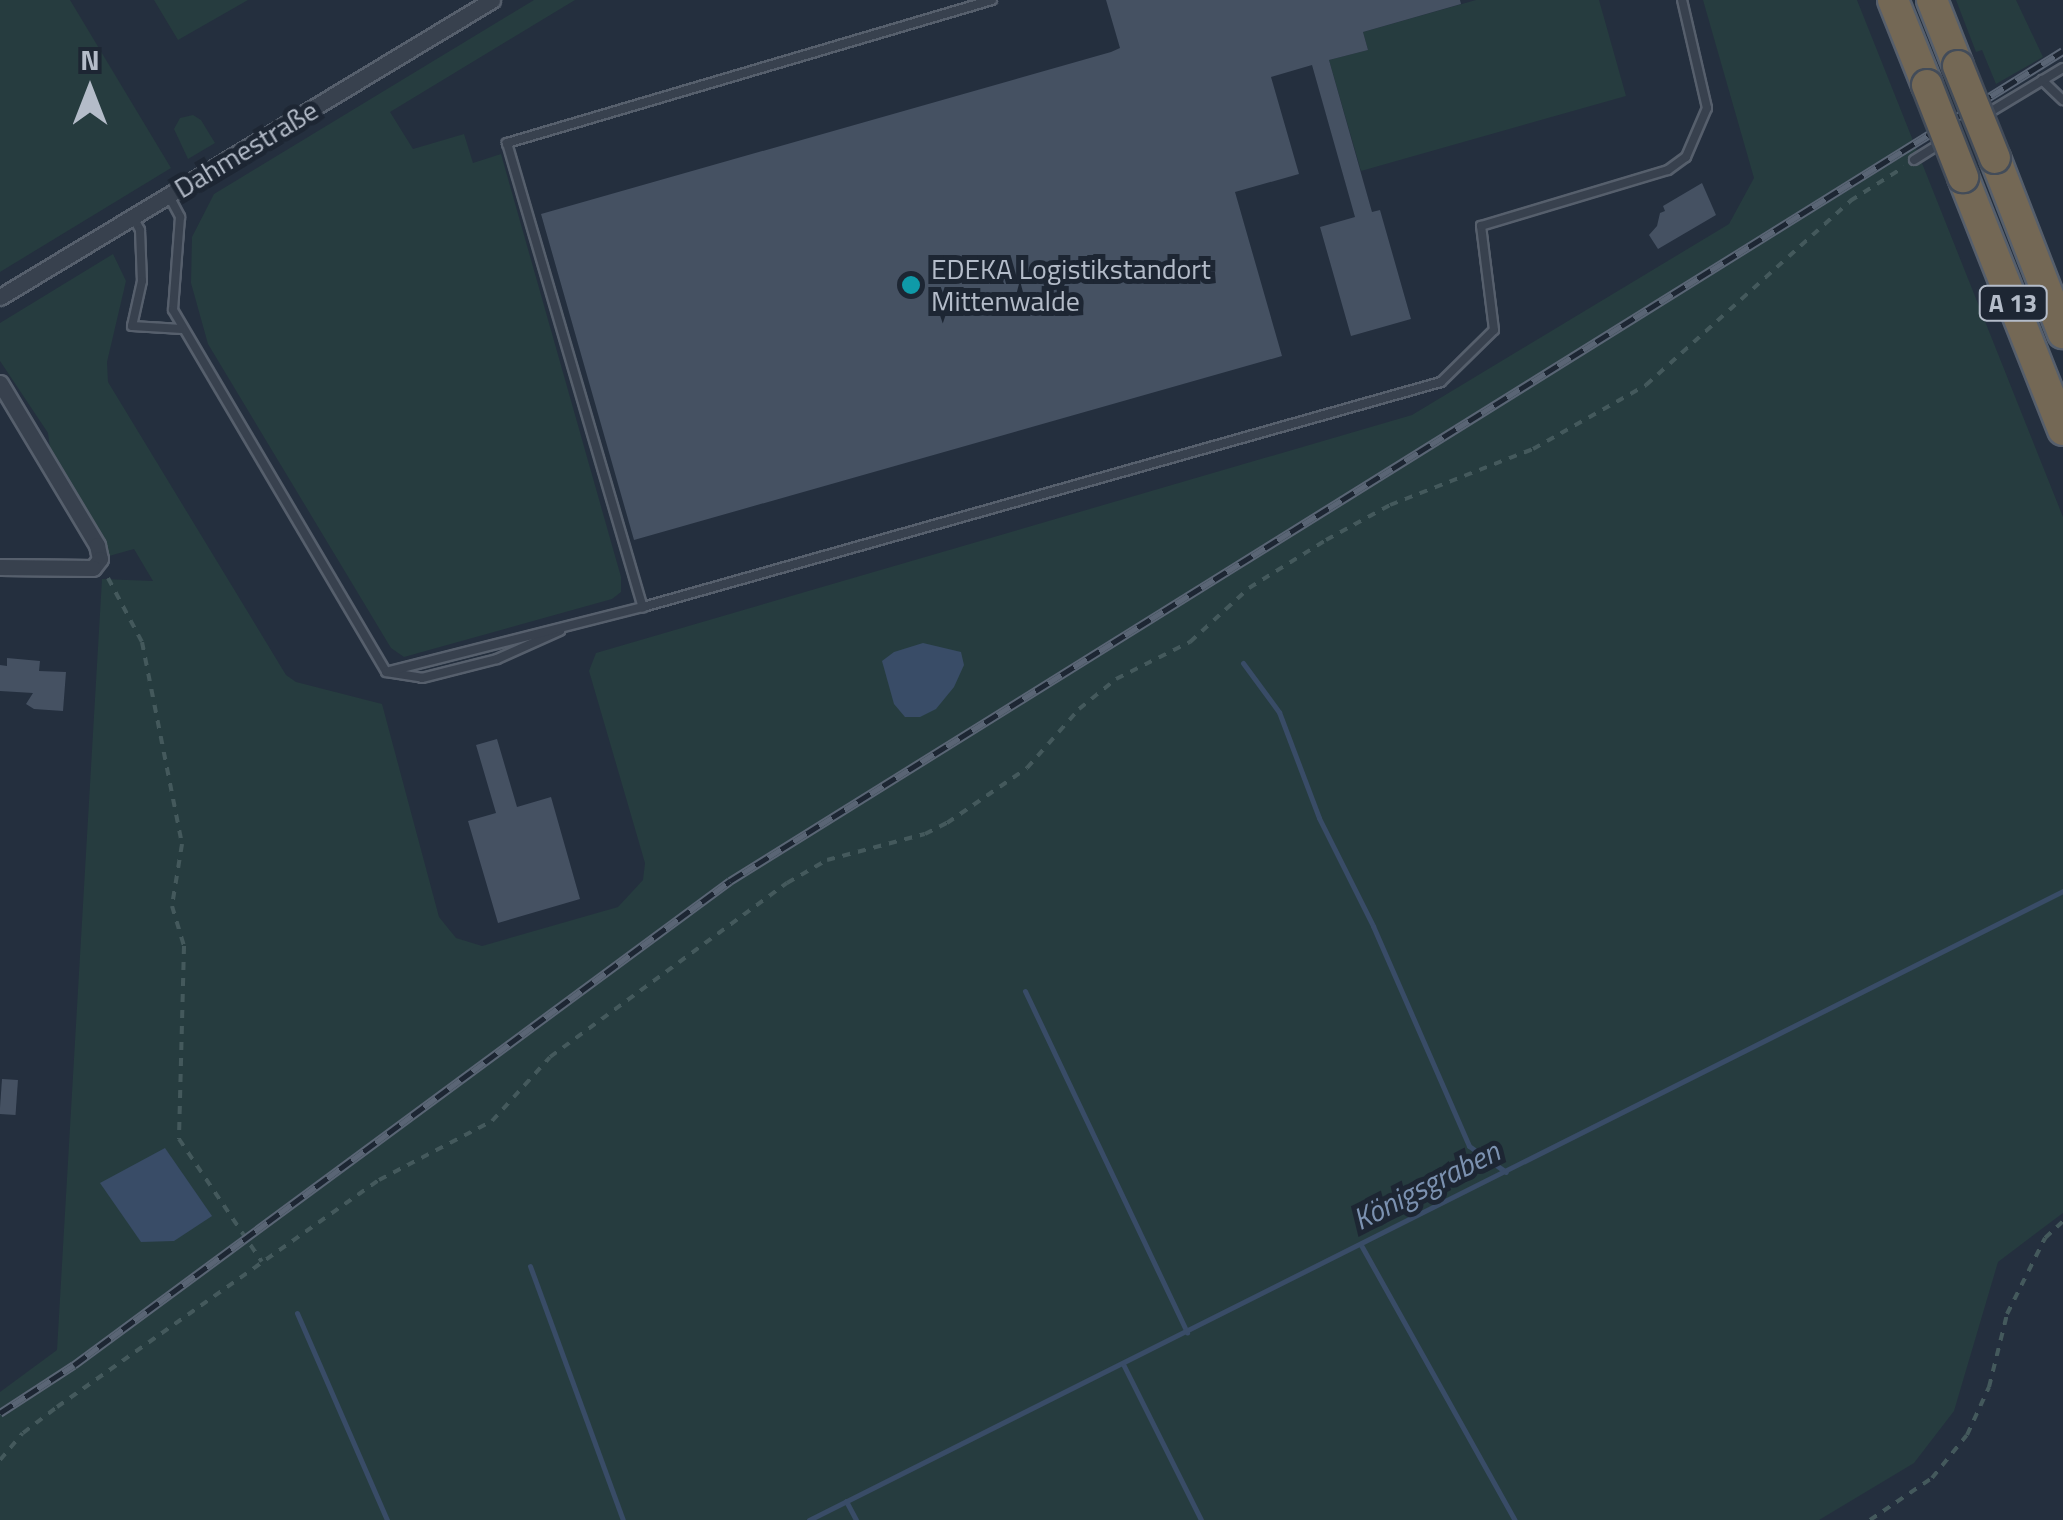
<!DOCTYPE html>
<meta charset="utf-8">
<style>
body{margin:0}
#map{position:relative;width:2063px;height:1520px;overflow:hidden;background:#242f3e;font-family:"Titillium Web",sans-serif}
div>[style]{position:absolute}
.green>*{inset:0;background:#263c3f}
.water>*{inset:0;background:#394c67}
.stream>*{height:5px;margin:-2.5px;padding:0 2.5px;transform-origin:2.5px;border-radius:2.5px;background:#394c67}
.building>*{inset:0;background:#455162;transform-origin:0 0}
.path>*{height:4px;margin-top:-2px;transform-origin:0;background:repeating-linear-gradient(90deg,#44595c 0 8px,transparent 0 16px)}
.roads{filter:drop-shadow(2px 0 #565f6c) drop-shadow(-2px 0 #565f6c) drop-shadow(0 2px #565f6c) drop-shadow(0 -2px #565f6c)}
.lane>*{height:8px;margin:-4px;padding:0 4px;transform-origin:4px;border-radius:4px;background:#38414e}
.street>*{height:15px;margin:-7.5px;padding:0 7.5px;transform-origin:7.5px;border-radius:7.5px;background:#38414e}
.highway>*{height:30px;margin:-15px;padding:0 15px;transform-origin:15px;border-radius:15px;background:#746855}
.rail>*{height:9px;margin-top:-4.5px;transform-origin:0;background:repeating-linear-gradient(90deg,#1d2633 0 15px,#5a6575 0 30px);box-sizing:border-box;border-block:2px solid #5a6575}
.bridges{filter:drop-shadow(2px 0 #434c59) drop-shadow(-2px 0 #434c59) drop-shadow(0 2px #434c59) drop-shadow(0 -2px #434c59)}
.highway-bridge>*{height:30px;margin:-15px;padding:0 15px;transform-origin:15px;border-radius:15px;background:#746855}
.dots>*{width:28px;height:28px;translate:-50% -50%;box-sizing:border-box;border:5px solid #1d2633;border-radius:50%}
span{translate:-50% -50%;white-space:nowrap;text-align:center;line-height:1.15;-webkit-text-stroke:10px #1d2633;paint-order:stroke}
.shield-label span{padding:2px 8px;background:#1d2633;border:2px solid;border-radius:8px;-webkit-text-stroke-width:0}
.shield-label{font-size:25px;color:#b4bcc9;font-weight:700}
.street-label{font-size:28px;color:#b4bcc9}
.poi-label{font-size:28px;color:#b4bcc9}
.left{translate:0 -50%;text-align:left}
.water-label{font-size:30px;color:#7c92b1;font-style:italic}
.north{position:absolute;left:40px;top:40px;width:100px;height:100px;-webkit-text-stroke:8px #1d2633;paint-order:stroke;rotate:0deg;font-size:28px;font-weight:700;line-height:40px;text-align:center;color:#b4bcc9}
.north::after{content:'';display:block;margin:auto;width:35px;height:45px;background:#b4bcc9;clip-path:polygon(50% 0,100% 100%,50% 72%,0 100%)}
</style>
<div id="map">
<div class="green">
<i style="clip-path:polygon(0 0,70px 0,171px 168px,0 272px)"></i>
<i style="clip-path:polygon(154px 0,248px 0,178px 40px)"></i>
<i style="clip-path:polygon(534px 0,575px 0,390px 112px,413px 149px,464px 134px,473px 163px,501px 154px,621px 577px,621px 592px,612px 599px,404px 657px,391px 648px,208px 344px,191px 283px,192px 237px,214px 194px)"></i>
<i style="clip-path:polygon(1476px 0,1599px 0,1626px 96px,1361px 171px,1329px 60px,1368px 50px,1363px 32px)"></i>
<i style="clip-path:polygon(1703px 0,1857px 0,2063px 517px,2063px 1213px,1998px 1262px,1954px 1411px,1914px 1463px,1819px 1520px,0 1520px,0 1392px,57px 1350px,102px 579px,153px 581px,134px 549px,109px 556px,100px 534px,51px 456px,48px 433px,0 361px,0 323px,113px 254px,126px 281px,107px 362px,108px 382px,286px 675px,296px 682px,382px 704px,439px 917px,456px 938px,482px 946px,618px 907px,643px 880px,645px 863px,589px 671px,596px 653px,1412px 415px,1729px 224px,1754px 178px)"></i>
<i style="clip-path:polygon(1956px 0,2016px 0,2043px 57px,1996px 84px,1982px 50px,1976px 52px)"></i>
<i style="clip-path:polygon(193px 115px,201px 120px,215px 143px,188px 159px,174px 129px,180px 118px)"></i>
</div>
<div class="water">
<i style="clip-path:polygon(923px 643px,961px 652px,964px 665px,954px 687px,936px 709px,920px 717px,905px 717px,894px 704px,882px 661px,894px 652px)"></i>
<i style="clip-path:polygon(165px 1148px,212px 1216px,174px 1241px,141px 1242px,100px 1183px)"></i>
</div>
<div class="stream">
<i style="left:1243px;top:663px;width:61px;rotate:53.7deg"></i>
<i style="left:1279px;top:712px;width:113px;rotate:69.3deg"></i>
<i style="left:1319px;top:818px;width:121px;rotate:63.4deg"></i>
<i style="left:1373px;top:926px;width:240px;rotate:66.4deg"></i>
<i style="left:1469px;top:1146px;width:45px;rotate:35.1deg"></i>
<i style="left:1025px;top:991px;width:378px;rotate:64.6deg"></i>
<i style="left:1361px;top:1245px;width:315px;rotate:60.8deg"></i>
<i style="left:530px;top:1266px;width:270px;rotate:69.9deg"></i>
<i style="left:297px;top:1313px;width:226px;rotate:66.5deg"></i>
<i style="left:1123px;top:1364px;width:174px;rotate:63.4deg"></i>
<i style="left:846px;top:1501px;width:21px;rotate:62deg"></i>
<i style="left:809px;top:1520px;width:1403px;rotate:-26.64deg"></i>
</div>
<div class="building">
<i style="clip-path:polygon(1106px 0,1460px 0,1461px 4px,1363px 32px,1368px 50px,1329px 60px,1372px 212px,1380px 210px,1411px 319px,1351px 336px,1320px 227px,1355px 217px,1312px 65px,1271px 77px,1299px 174px,1235px 192px,1282px 356px,634px 540px,541px 214px,1111px 52px,1120px 48px)"></i>
<i style="clip-path:polygon(1702px 183px,1716px 215px,1658px 249px,1649px 235px,1657px 226px,1660px 213px,1665px 211px,1663px 206px)"></i>
<i style="clip-path:polygon(7px 658px,40px 661px,39px 671px,66px 672px,63px 711px,34px 709px,26px 704px,33px 693px,0 691px,0 665px,7px 666px)"></i>
<i style="clip-path:polygon(497px 739px,517px 807px,551px 797px,580px 899px,498px 923px,468px 821px,496px 813px,476px 745px)"></i>
<i style="left:2px;top:1079px;width:16px;height:35px;rotate:4deg"></i>
</div>
<div class="path">
<i style="left:108px;top:578px;width:72px;rotate:62deg"></i>
<i style="left:142px;top:642px;width:206px;rotate:78.8deg"></i>
<i style="left:182px;top:844px;width:63px;rotate:99.2deg"></i>
<i style="left:172px;top:906px;width:42px;rotate:73.3deg"></i>
<i style="left:184px;top:946px;width:193px;rotate:91.5deg"></i>
<i style="left:179px;top:1139px;width:148px;rotate:56deg"></i>
<i style="left:0;top:1460px;width:35px;rotate:-50deg"></i>
<i style="left:23px;top:1433px;width:43px;rotate:-37.4deg"></i>
<i style="left:57px;top:1407px;width:394px;rotate:-35.2deg"></i>
<i style="left:379px;top:1180px;width:127px;rotate:-27.6deg"></i>
<i style="left:492px;top:1121px;width:86px;rotate:-47.8deg"></i>
<i style="left:550px;top:1057px;width:294px;rotate:-36.3deg"></i>
<i style="left:787px;top:883px;width:46px;rotate:-29.9deg"></i>
<i style="left:827px;top:860px;width:101px;rotate:-14.9deg"></i>
<i style="left:925px;top:834px;width:25px;rotate:-27deg"></i>
<i style="left:947px;top:823px;width:97px;rotate:-34.5deg"></i>
<i style="left:1027px;top:768px;width:79px;rotate:-48.6deg"></i>
<i style="left:1079px;top:709px;width:48px;rotate:-39deg"></i>
<i style="left:1116px;top:679px;width:83px;rotate:-26.6deg"></i>
<i style="left:1190px;top:642px;width:80px;rotate:-42.5deg"></i>
<i style="left:1249px;top:588px;width:91px;rotate:-31.9deg"></i>
<i style="left:1326px;top:540px;width:73px;rotate:-28.7deg"></i>
<i style="left:1390px;top:505px;width:154px;rotate:-21.4deg"></i>
<i style="left:1533px;top:449px;width:130px;rotate:-29.5deg"></i>
<i style="left:1646px;top:385px;width:275px;rotate:-42deg"></i>
<i style="left:1850px;top:201px;width:64px;rotate:-32.2deg"></i>
<i style="left:1870px;top:1520px;width:75px;rotate:-34.1deg"></i>
<i style="left:1932px;top:1478px;width:55px;rotate:-50.9deg"></i>
<i style="left:1967px;top:1435px;width:53px;rotate:-65.4deg"></i>
<i style="left:1989px;top:1387px;width:75px;rotate:-76.1deg"></i>
<i style="left:2007px;top:1314px;width:85px;rotate:-63.4deg"></i>
<i style="left:2045px;top:1238px;width:25px;rotate:-43deg"></i>
</div>
<div class="roads">
<div class="lane">
<i style="left:992px;top:0;width:506px;rotate:163.57deg"></i>
<i style="left:507px;top:143px;width:484px;rotate:73.7deg"></i>
<i style="left:643px;top:607px;width:829px;rotate:-15.75deg"></i>
<i style="left:1441px;top:382px;width:74px;rotate:-44.5deg"></i>
<i style="left:1494px;top:330px;width:105px;rotate:-97.1deg"></i>
<i style="left:1481px;top:226px;width:195px;rotate:-16.7deg"></i>
<i style="left:1668px;top:170px;width:22px;rotate:-36deg"></i>
<i style="left:1686px;top:157px;width:53px;rotate:-66.8deg"></i>
<i style="left:1707px;top:108px;width:111px;rotate:-103deg"></i>
<i style="left:2042px;top:80px;width:29px;rotate:44deg"></i>
<i style="left:1985px;top:115px;width:91px;rotate:-31.1deg"></i>
<i style="left:1914px;top:160px;width:31px;rotate:-32deg"></i>
<i style="left:169px;top:196px;width:24px;rotate:62deg"></i>
<i style="left:180px;top:217px;width:93px;rotate:94.3deg"></i>
<i style="left:173px;top:310px;width:420px;rotate:59.5deg"></i>
<i style="left:386px;top:672px;width:36px;rotate:9deg"></i>
<i style="left:422px;top:678px;width:77px;rotate:-14.2deg"></i>
<i style="left:497px;top:659px;width:69px;rotate:-24deg"></i>
<i style="left:133px;top:217px;width:15px;rotate:62deg"></i>
<i style="left:140px;top:230px;width:51px;rotate:87.8deg"></i>
<i style="left:142px;top:281px;width:46px;rotate:102.5deg"></i>
<i style="left:132px;top:326px;width:50px;rotate:3.4deg"></i>
<i style="left:390px;top:671px;width:261px;rotate:-14.2deg"></i>
</div>
<div class="street">
<i style="left:0;top:297px;width:575px;rotate:-31.12deg"></i>
<i style="left:0;top:383px;width:189px;rotate:59.1deg"></i>
<i style="left:97px;top:545px;width:14px;rotate:78deg"></i>
<i style="left:100px;top:559px;width:11px;rotate:128deg"></i>
<i style="left:93px;top:568px;width:93px;rotate:-179.4deg"></i>
</div>
<div class="highway">
<i style="left:1893px;top:0;width:92px;rotate:68.2deg"></i>
<i style="left:1932px;top:0;width:71px;rotate:68.5deg"></i>
<i style="left:1995px;top:158px;width:188px;rotate:68.8deg"></i>
<i style="left:1963px;top:177px;width:272px;rotate:68.4deg"></i>
</div>
</div>
<div class="rail">
<i style="left:0;top:1413px;width:88px;rotate:-33deg"></i>
<i style="left:74px;top:1365px;width:815px;rotate:-36.42deg"></i>
<i style="left:730px;top:881px;width:1570px;rotate:-31.91deg"></i>
</div>
<div class="bridges">
<div class="highway-bridge">
<i style="left:1958px;top:66px;width:99px;rotate:68.1deg"></i>
<i style="left:1927px;top:85px;width:99px;rotate:68.6deg"></i>
</div>
</div>
<div class="dots">
<i style="left:911px;top:285px;background:#0f9aa8"></i>
</div>
<div class="shield-label">
<span style="left:2013px;top:303px">A 13</span>
</div>
<div class="street-label">
<span style="left:246px;top:149px;rotate:-31deg">Dahmestraße</span>
</div>
<div class="poi-label">
<span class="left" style="left:931px;top:285px">EDEKA Logistikstandort<br>Mittenwalde</span>
</div>
<div class="water-label">
<span style="left:1426px;top:1185px;rotate:-27deg">Königsgraben</span>
</div>
<div class="north">N</div>
</div>
